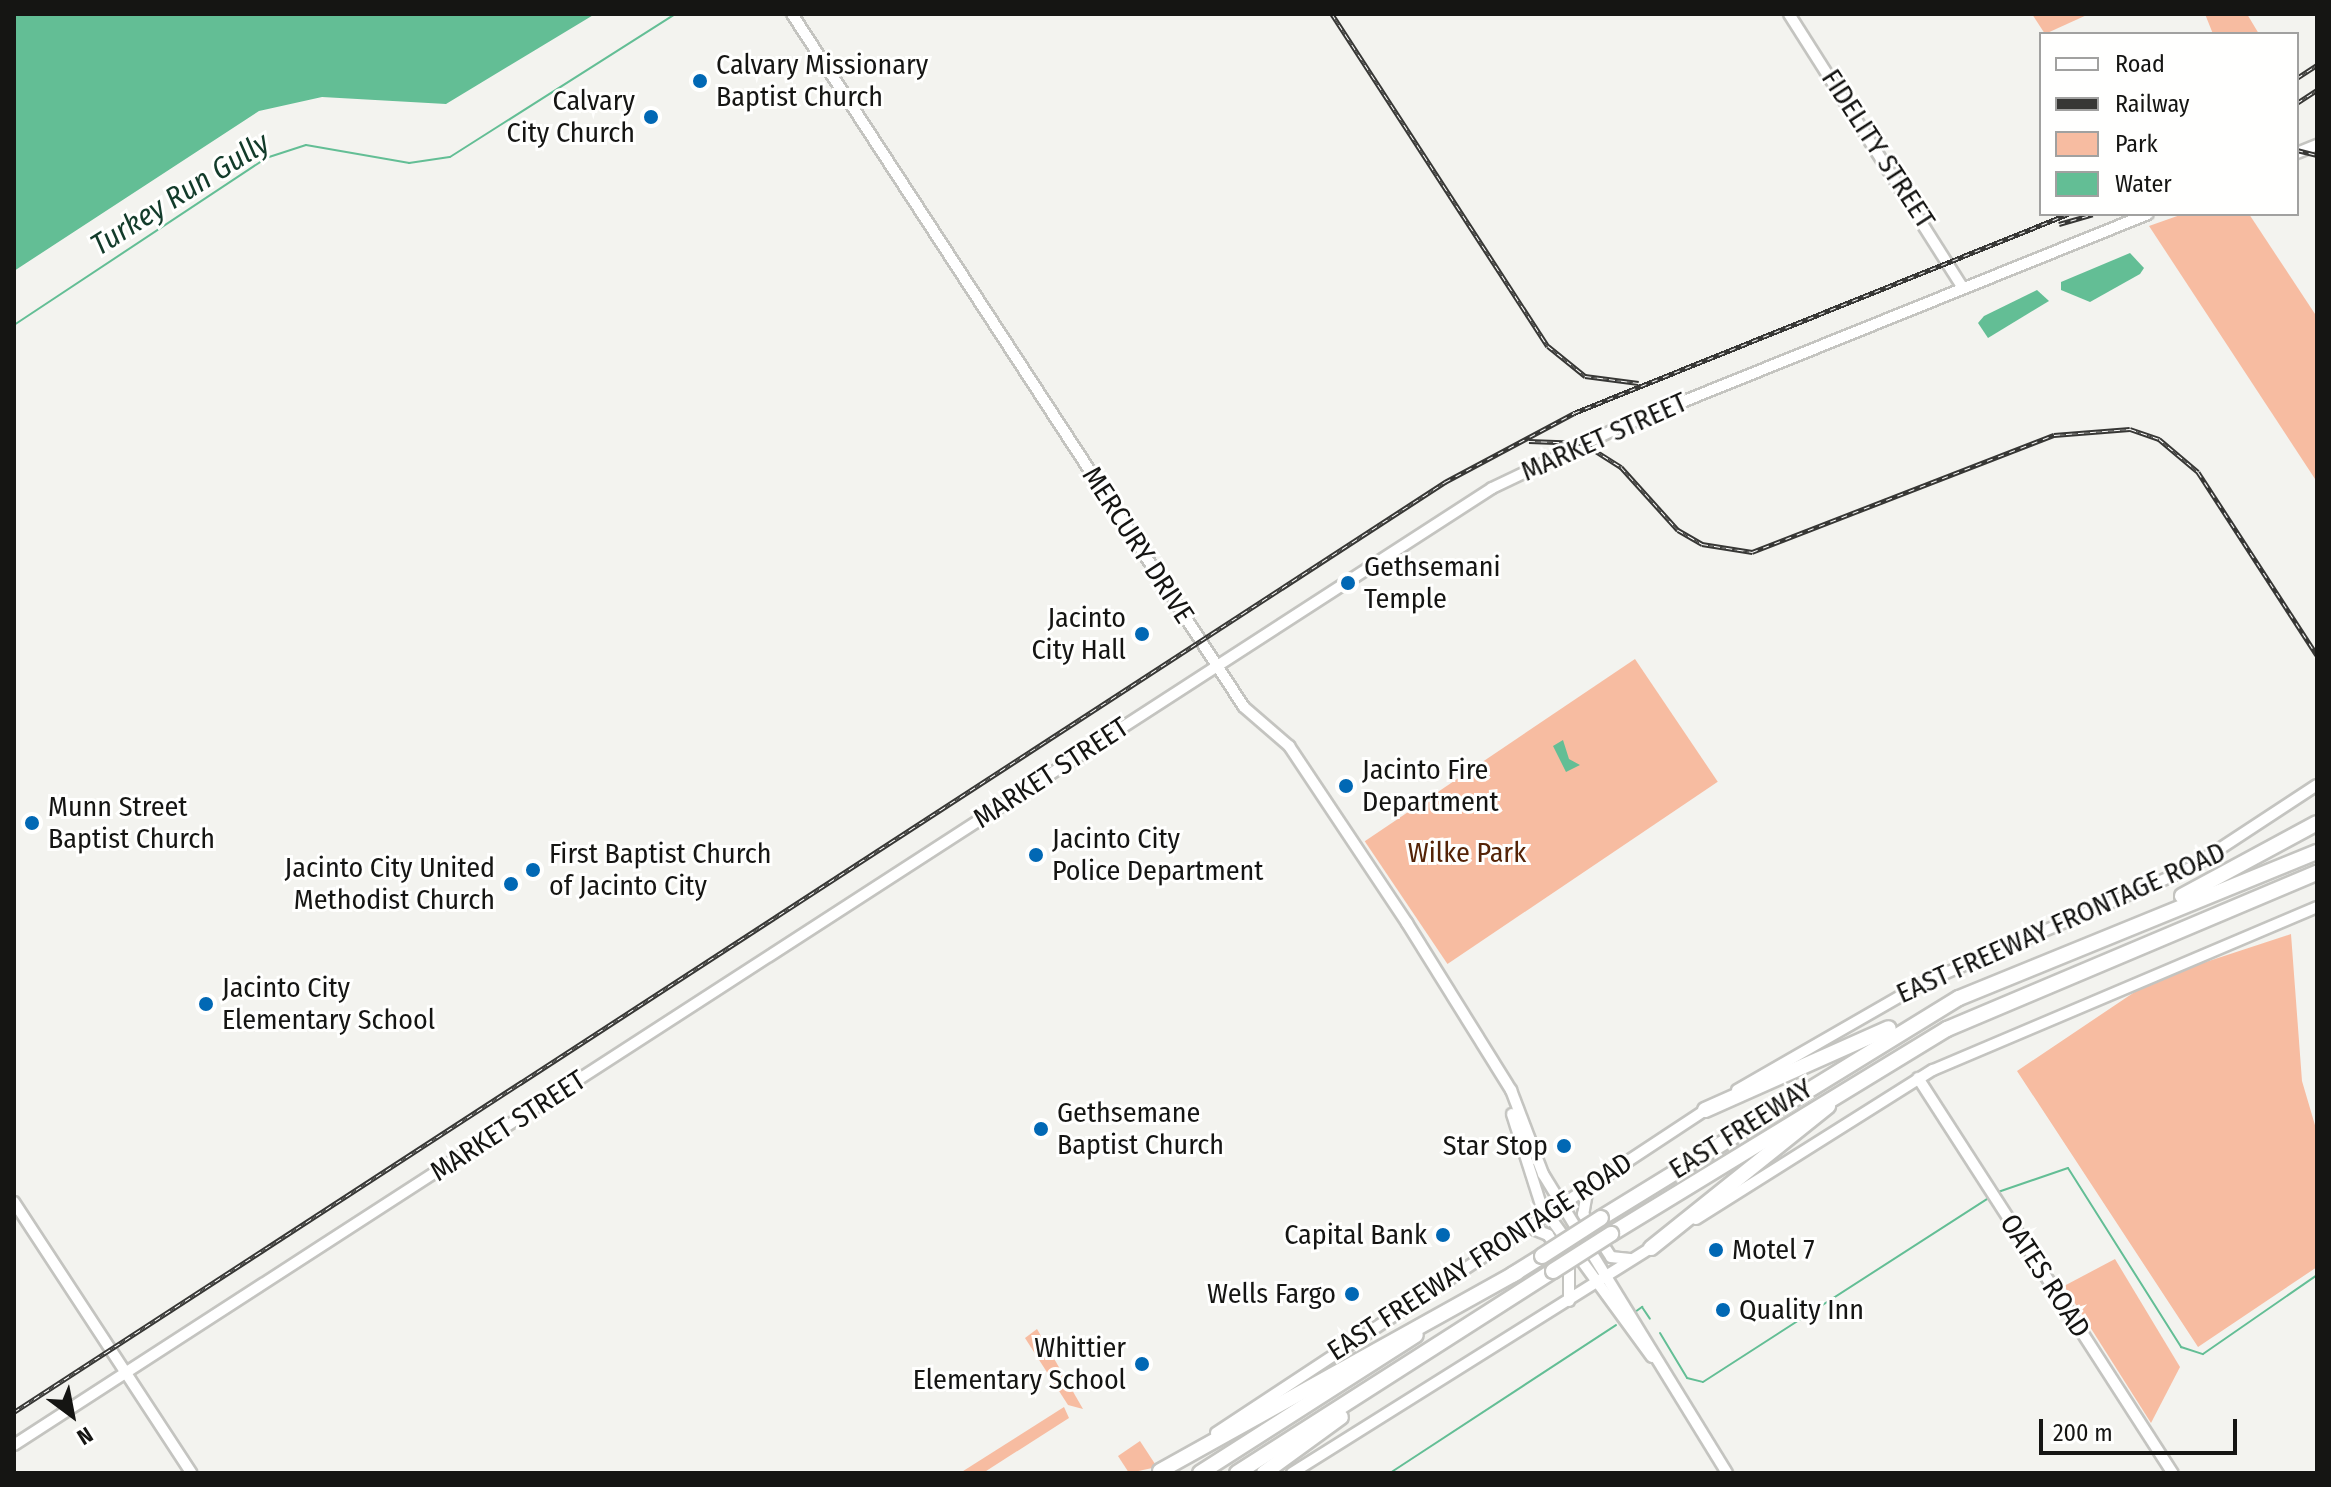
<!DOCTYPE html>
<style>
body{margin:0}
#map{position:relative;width:2331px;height:1487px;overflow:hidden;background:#f3f3ef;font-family:"Fira Sans Condensed",sans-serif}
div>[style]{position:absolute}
.green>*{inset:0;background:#f7bca1;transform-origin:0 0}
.water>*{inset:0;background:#63be95}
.stream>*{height:2px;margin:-1px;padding:0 1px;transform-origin:1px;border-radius:1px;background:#63be95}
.roads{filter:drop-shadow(2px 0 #c4c4c0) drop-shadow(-2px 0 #c4c4c0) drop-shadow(0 2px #c4c4c0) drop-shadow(0 -2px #c4c4c0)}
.secondary>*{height:10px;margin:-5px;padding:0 5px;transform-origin:5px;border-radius:5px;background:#fff}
.highway>*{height:14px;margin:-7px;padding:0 7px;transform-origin:7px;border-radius:7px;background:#fff}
.rail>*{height:5px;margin-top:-2.5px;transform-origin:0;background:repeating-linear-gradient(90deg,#fffffe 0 6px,#373735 0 12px);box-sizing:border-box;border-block:2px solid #373735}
.bridges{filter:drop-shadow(2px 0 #c4c4c0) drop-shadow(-2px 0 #c4c4c0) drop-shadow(0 2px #c4c4c0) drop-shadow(0 -2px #c4c4c0)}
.highway-bridge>*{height:14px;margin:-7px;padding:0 7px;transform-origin:7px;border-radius:7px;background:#fff}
.dots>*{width:22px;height:22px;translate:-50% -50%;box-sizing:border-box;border:4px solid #fffffe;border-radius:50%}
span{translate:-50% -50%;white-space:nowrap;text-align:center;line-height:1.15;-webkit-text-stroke:6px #fffffe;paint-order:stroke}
.poi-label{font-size:28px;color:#151513}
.left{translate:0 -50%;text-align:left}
.right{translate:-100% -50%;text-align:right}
.street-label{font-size:28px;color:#151513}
.park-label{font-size:28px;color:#542307}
.water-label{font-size:30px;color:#123b2a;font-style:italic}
.frame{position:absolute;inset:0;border:16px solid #151513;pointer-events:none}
.legend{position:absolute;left:2039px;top:32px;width:260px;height:184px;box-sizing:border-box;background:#fffffe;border:2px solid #a1a1a0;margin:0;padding:10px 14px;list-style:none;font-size:24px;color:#151513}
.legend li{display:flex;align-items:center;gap:16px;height:40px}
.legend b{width:40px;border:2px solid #a1a1a0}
.north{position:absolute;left:32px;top:1375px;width:80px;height:80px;-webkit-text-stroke:6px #fffffe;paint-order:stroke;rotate:148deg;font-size:22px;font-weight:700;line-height:32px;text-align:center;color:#151513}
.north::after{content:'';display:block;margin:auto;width:28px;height:36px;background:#151513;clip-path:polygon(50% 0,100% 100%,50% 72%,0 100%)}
.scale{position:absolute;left:2039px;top:1419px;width:198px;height:36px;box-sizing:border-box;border:4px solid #151513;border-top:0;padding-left:10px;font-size:24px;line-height:28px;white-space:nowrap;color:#151513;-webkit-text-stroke:6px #fffffe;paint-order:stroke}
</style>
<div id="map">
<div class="green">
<i style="clip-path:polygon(2032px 14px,2089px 14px,2045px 34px)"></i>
<i style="clip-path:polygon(2205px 14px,2247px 14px,2259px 34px,2213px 34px)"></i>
<i style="clip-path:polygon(2183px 214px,2249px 214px,2317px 317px,2317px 482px,2149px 226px)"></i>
<i style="left:1635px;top:659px;width:148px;height:326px;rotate:56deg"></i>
<i style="clip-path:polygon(2291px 934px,2302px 1081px,2317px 1132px,2317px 1267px,2198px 1347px,2017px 1071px,2154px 979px)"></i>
<i style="clip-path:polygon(2115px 1259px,2180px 1367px,2151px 1423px,2064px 1286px)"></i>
<i style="clip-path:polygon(1037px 1329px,1083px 1409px,1068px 1405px,1025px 1338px)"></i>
<i style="clip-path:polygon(1064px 1407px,1069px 1418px,983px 1473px,960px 1473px)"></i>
<i style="clip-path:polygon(1140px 1441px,1157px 1467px,1129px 1473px,1118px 1456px)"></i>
</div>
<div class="water">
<i style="clip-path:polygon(14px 14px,595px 14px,446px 104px,322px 97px,259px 111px,14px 271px)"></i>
<i style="clip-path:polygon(2130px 253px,2144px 268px,2140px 274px,2090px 302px,2061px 290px,2061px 282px)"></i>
<i style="clip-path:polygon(2037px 290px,2049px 301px,1988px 338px,1978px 323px,1984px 316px)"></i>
<i style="clip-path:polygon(1563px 740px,1569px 759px,1580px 765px,1566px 772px,1553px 746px)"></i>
</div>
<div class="stream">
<i style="left:14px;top:325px;width:302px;rotate:-33.5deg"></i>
<i style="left:266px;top:158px;width:42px;rotate:-18deg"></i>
<i style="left:306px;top:145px;width:105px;rotate:9.9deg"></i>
<i style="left:409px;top:163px;width:41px;rotate:-8.3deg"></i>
<i style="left:450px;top:157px;width:267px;rotate:-32.4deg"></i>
<i style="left:1998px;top:1192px;width:74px;rotate:-18.9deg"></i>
<i style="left:2068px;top:1168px;width:212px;rotate:57.7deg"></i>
<i style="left:2181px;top:1347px;width:23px;rotate:18deg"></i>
<i style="left:2203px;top:1354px;width:139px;rotate:-34.7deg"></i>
<i style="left:1635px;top:1312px;width:9px;rotate:-36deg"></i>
<i style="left:1642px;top:1307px;width:14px;rotate:56deg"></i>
<i style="left:1660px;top:1333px;width:52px;rotate:59deg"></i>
<i style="left:1687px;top:1378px;width:16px;rotate:14deg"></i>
<i style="left:1703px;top:1382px;width:340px;rotate:-32.8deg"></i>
<i style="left:1390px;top:1473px;width:270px;rotate:-33.2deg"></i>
</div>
<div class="roads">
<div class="secondary">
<i style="left:792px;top:14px;width:827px;rotate:56.89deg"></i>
<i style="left:1244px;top:707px;width:60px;rotate:40.9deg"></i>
<i style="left:1289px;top:746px;width:213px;rotate:56.3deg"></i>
<i style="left:1407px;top:923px;width:197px;rotate:58.1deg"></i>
<i style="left:1511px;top:1090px;width:90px;rotate:69.1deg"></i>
<i style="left:1543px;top:1174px;width:351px;rotate:58.4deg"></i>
<i style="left:1789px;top:14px;width:323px;rotate:57.6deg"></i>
<i style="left:2297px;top:153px;width:22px;rotate:-22deg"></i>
<i style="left:1918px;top:1078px;width:470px;rotate:57.2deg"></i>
<i style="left:1737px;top:1090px;width:217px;rotate:-29.9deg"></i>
<i style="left:1925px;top:982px;width:287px;rotate:-23.2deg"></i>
<i style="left:2189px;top:869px;width:153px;rotate:-33.3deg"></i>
<i style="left:1512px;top:1114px;width:96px;rotate:72.3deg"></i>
<i style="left:1541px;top:1205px;width:188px;rotate:53.9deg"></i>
<i style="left:1588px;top:1187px;width:27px;rotate:100deg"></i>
<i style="left:1583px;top:1214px;width:51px;rotate:56.9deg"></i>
<i style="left:1611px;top:1257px;width:19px;rotate:6deg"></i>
<i style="left:14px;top:1202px;width:324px;rotate:56.8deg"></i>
<i style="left:1696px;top:1219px;width:280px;rotate:-32.2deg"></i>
<i style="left:1933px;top:1070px;width:417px;rotate:-23deg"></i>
<i style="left:1526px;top:1226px;width:24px;rotate:22deg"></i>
<i style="left:1548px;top:1235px;width:37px;rotate:55deg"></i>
<i style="left:1569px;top:1265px;width:36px;rotate:90deg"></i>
<i style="left:1216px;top:1433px;width:592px;rotate:-33.42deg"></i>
<i style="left:14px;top:1445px;width:1761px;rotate:-32.92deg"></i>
<i style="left:1492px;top:488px;width:142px;rotate:-25.5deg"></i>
<i style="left:1620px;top:427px;width:569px;rotate:-21.97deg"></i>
<i style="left:1292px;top:1473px;width:429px;rotate:-32.1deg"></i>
</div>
<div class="highway">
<i style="left:2182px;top:896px;width:153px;rotate:-28.4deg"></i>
<i style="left:1705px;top:1110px;width:201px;rotate:-24deg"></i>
<i style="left:1601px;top:1218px;width:420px;rotate:-31.6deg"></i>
<i style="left:1959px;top:998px;width:387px;rotate:-22.2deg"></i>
<i style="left:1611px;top:1234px;width:394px;rotate:-31.4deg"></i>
<i style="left:1947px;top:1029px;width:402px;rotate:-22.9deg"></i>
<i style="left:1651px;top:1248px;width:227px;rotate:-38.7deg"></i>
<i style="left:1512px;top:1275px;width:36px;rotate:-32deg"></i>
<i style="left:1160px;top:1471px;width:409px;rotate:-29.1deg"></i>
<i style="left:1200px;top:1473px;width:256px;rotate:-32.6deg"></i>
<i style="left:1237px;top:1473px;width:375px;rotate:-32.6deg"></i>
<i style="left:1264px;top:1473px;width:95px;rotate:-36deg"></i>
</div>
</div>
<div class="rail">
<i style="left:1332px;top:14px;width:396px;rotate:57deg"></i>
<i style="left:1548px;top:346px;width:48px;rotate:39deg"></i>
<i style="left:1585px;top:376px;width:54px;rotate:7.4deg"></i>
<i style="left:2297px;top:78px;width:24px;rotate:-33deg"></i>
<i style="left:2297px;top:103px;width:24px;rotate:-33deg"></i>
<i style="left:2297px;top:150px;width:21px;rotate:14deg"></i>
<i style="left:2059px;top:224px;width:35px;rotate:-16deg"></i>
<i style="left:1529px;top:441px;width:54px;rotate:2.1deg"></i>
<i style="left:1583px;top:443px;width:45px;rotate:32.3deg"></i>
<i style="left:1621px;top:467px;width:85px;rotate:47.9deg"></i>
<i style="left:1678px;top:530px;width:28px;rotate:30deg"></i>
<i style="left:1702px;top:544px;width:51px;rotate:9.1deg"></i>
<i style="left:1752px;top:552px;width:324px;rotate:-21.2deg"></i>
<i style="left:2054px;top:435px;width:76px;rotate:-4.5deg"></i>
<i style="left:2130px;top:429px;width:31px;rotate:19deg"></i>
<i style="left:2159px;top:439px;width:51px;rotate:40.2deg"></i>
<i style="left:2198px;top:472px;width:218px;rotate:57deg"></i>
<i style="left:14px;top:1412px;width:1707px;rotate:-33.02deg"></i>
<i style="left:1445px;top:482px;width:146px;rotate:-28.1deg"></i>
<i style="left:1574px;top:413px;width:533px;rotate:-21.94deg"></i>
</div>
<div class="bridges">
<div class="highway-bridge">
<i style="left:1542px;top:1256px;width:70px;rotate:-32.8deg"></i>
<i style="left:1553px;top:1271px;width:69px;rotate:-32.5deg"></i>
</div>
</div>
<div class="dots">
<i style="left:700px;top:81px;background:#0168b4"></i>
<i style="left:651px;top:117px;background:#0168b4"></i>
<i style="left:1348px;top:583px;background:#0168b4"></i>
<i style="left:1142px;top:634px;background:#0168b4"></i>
<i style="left:1346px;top:786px;background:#0168b4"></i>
<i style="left:32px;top:823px;background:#0168b4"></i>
<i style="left:1036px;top:855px;background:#0168b4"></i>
<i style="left:533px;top:870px;background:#0168b4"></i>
<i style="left:511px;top:884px;background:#0168b4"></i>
<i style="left:206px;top:1004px;background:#0168b4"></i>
<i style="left:1041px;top:1129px;background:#0168b4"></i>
<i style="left:1564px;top:1146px;background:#0168b4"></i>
<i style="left:1443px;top:1235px;background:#0168b4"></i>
<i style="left:1716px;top:1250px;background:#0168b4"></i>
<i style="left:1352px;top:1294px;background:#0168b4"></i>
<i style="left:1723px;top:1310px;background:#0168b4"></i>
<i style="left:1142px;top:1364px;background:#0168b4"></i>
</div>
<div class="poi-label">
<span class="left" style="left:716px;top:81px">Calvary Missionary<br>Baptist Church</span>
<span class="right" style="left:635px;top:117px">Calvary<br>City Church</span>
<span class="left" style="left:1364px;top:583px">Gethsemani<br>Temple</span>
<span class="right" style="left:1126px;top:634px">Jacinto<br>City Hall</span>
<span class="left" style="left:1362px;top:786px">Jacinto Fire<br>Department</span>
<span class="left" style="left:48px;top:823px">Munn Street<br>Baptist Church</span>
<span class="left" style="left:1052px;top:855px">Jacinto City<br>Police Department</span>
<span class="left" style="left:549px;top:870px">First Baptist Church<br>of Jacinto City</span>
<span class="right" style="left:495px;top:884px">Jacinto City United<br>Methodist Church</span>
<span class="left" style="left:222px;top:1004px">Jacinto City<br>Elementary School</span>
<span class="left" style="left:1057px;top:1129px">Gethsemane<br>Baptist Church</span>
<span class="right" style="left:1548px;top:1146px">Star Stop</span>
<span class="right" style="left:1427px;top:1235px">Capital Bank</span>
<span class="left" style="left:1732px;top:1250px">Motel 7</span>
<span class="right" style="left:1336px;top:1294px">Wells Fargo</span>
<span class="left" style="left:1739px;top:1310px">Quality Inn</span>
<span class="right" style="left:1126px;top:1364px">Whittier<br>Elementary School</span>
</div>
<div class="street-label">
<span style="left:1878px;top:149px;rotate:57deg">FIDELITY STREET</span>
<span style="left:1604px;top:437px;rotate:-24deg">MARKET STREET</span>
<span style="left:1138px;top:545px;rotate:57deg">MERCURY DRIVE</span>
<span style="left:1051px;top:773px;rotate:-33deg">MARKET STREET</span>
<span style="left:2061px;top:923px;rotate:-24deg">EAST FREEWAY FRONTAGE ROAD</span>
<span style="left:508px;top:1126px;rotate:-33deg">MARKET STREET</span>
<span style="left:1741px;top:1129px;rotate:-32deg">EAST FREEWAY</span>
<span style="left:1480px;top:1257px;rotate:-33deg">EAST FREEWAY FRONTAGE ROAD</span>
<span style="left:2045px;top:1276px;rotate:57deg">OATES ROAD</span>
</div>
<div class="park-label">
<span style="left:1467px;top:853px">Wilke Park</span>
</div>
<div class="water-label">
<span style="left:180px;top:194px;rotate:-32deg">Turkey Run Gully</span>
</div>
<div class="frame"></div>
<ul class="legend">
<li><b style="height:10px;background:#fff"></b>Road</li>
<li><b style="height:10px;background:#373735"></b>Railway</li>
<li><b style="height:22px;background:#f7bca1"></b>Park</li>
<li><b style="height:22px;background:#63be95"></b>Water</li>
</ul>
<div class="north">N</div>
<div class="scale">200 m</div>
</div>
